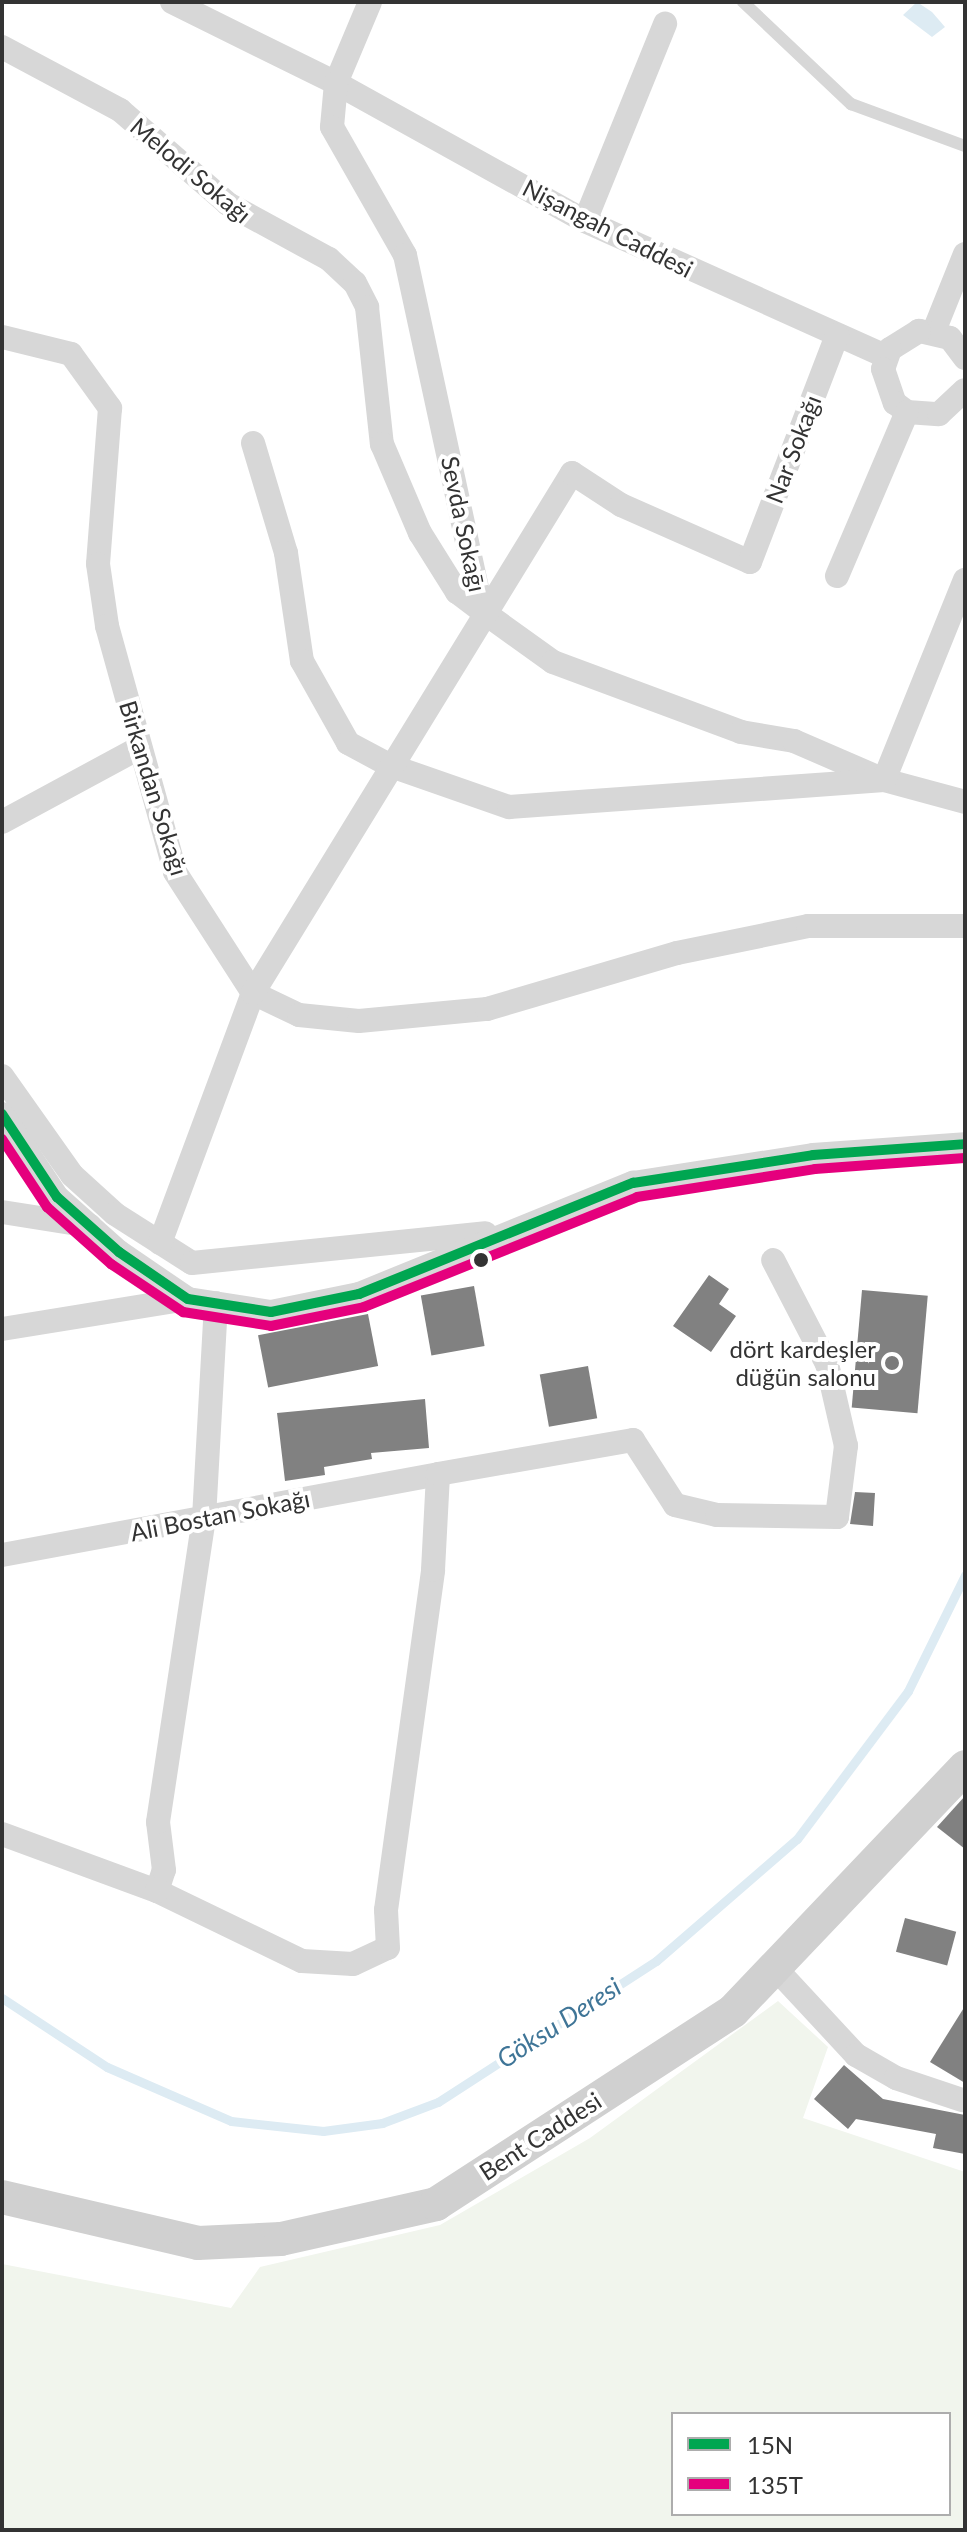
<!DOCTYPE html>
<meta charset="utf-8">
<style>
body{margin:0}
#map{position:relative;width:967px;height:2532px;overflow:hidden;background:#fff;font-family:Lato,sans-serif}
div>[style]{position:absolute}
.green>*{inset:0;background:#f1f5ed}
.water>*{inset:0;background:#ddebf3}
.stream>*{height:9px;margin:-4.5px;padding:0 4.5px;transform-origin:4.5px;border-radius:4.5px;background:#ddebf3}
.building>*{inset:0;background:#818181;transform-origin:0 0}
.lane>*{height:12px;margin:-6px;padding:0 6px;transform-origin:6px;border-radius:6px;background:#d7d7d7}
.street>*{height:24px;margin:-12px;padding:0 12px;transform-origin:12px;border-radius:12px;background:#d7d7d7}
.secondary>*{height:34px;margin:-17px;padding:0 17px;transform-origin:17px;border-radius:17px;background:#d0d0d0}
.bus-1>*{height:10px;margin:-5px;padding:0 5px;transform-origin:5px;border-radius:5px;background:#00a651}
.bus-2>*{height:10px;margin:-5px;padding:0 5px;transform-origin:5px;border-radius:5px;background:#e5007d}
.dots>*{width:22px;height:22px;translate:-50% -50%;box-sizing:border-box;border:4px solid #fff;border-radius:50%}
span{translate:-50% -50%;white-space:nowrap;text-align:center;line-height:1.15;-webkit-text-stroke:8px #fff;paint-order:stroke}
.street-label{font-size:24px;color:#333}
.poi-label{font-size:24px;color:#333}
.right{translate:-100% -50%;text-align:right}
.water-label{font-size:26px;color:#3f7597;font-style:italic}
.frame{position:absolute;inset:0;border:4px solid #333;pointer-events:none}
.legend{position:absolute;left:671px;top:2412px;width:280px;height:104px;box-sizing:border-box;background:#fff;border:2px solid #adadad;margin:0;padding:10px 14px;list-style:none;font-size:24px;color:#333}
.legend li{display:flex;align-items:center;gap:16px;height:40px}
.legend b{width:40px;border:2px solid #adadad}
</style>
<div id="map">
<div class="green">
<i style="clip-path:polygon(evenodd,778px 2001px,828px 2047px,803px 2118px,965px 2172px,965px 2530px,2px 2530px,2px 2264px,231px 2308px,260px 2267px,440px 2225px,590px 2138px,778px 2001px,673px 2414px,949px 2414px,949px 2514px,673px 2514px,673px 2414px)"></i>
</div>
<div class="water">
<i style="clip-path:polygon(917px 2px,932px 12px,945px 27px,932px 37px,903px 15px)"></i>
</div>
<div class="stream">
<i style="left:2px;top:1998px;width:126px;rotate:33.3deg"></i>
<i style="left:107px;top:2067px;width:135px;rotate:23.5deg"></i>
<i style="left:231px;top:2121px;width:93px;rotate:6.2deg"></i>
<i style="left:323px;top:2131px;width:60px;rotate:-7.7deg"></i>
<i style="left:382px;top:2123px;width:60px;rotate:-20.6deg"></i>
<i style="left:438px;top:2102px;width:260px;rotate:-32.9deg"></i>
<i style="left:656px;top:1961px;width:186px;rotate:-40.9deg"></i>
<i style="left:797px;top:1839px;width:185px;rotate:-53.1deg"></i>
<i style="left:908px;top:1691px;width:129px;rotate:-63.8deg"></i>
</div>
<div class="building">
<i style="clip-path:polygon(709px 1275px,729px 1289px,719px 1304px,736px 1316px,711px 1352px,673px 1326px)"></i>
<i style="left:474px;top:1286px;width:61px;height:54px;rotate:80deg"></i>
<i style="left:862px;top:1290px;width:66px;height:118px;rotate:5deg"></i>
<i style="left:368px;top:1314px;width:53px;height:112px;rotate:79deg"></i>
<i style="left:588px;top:1366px;width:53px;height:49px;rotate:80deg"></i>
<i style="clip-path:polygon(425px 1399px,429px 1448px,371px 1453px,372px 1459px,324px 1467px,325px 1475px,285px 1481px,277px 1413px)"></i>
<i style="clip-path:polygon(855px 1492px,875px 1493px,873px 1526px,850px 1524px)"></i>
<i style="clip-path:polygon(965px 1796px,965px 1849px,937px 1827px)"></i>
<i style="left:905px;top:1918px;width:53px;height:35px;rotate:15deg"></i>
<i style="clip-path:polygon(965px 2006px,965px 2083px,930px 2062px)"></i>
<i style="clip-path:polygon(844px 2065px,883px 2099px,965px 2115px,965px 2154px,933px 2148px,936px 2134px,856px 2119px,848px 2129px,814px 2099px)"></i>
</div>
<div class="lane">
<i style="left:743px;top:2px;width:149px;rotate:43.4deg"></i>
<i style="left:851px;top:104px;width:121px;rotate:20.2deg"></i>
</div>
<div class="street">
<i style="left:172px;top:2px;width:183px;rotate:26.3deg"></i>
<i style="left:336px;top:83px;width:285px;rotate:29deg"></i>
<i style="left:585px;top:221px;width:331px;rotate:24.2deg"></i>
<i style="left:370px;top:2px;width:88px;rotate:112.8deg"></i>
<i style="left:336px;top:83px;width:44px;rotate:95.2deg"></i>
<i style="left:332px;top:127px;width:147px;rotate:60.3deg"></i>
<i style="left:405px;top:255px;width:364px;rotate:77.8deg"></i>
<i style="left:482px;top:611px;width:87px;rotate:35.7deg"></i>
<i style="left:553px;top:662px;width:201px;rotate:20.4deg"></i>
<i style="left:741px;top:732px;width:54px;rotate:9.6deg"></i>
<i style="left:794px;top:741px;width:98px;rotate:23.4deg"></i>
<i style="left:884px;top:780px;width:84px;rotate:15.2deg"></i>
<i style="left:2px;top:47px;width:134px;rotate:28.1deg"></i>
<i style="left:120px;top:110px;width:143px;rotate:41deg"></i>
<i style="left:228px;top:204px;width:115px;rotate:28.6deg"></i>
<i style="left:329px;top:259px;width:35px;rotate:43deg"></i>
<i style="left:355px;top:283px;width:27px;rotate:63deg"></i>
<i style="left:367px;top:307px;width:138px;rotate:83.8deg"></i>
<i style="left:382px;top:444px;width:97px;rotate:66.9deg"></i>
<i style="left:420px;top:533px;width:70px;rotate:57.9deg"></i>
<i style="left:457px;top:592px;width:31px;rotate:37deg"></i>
<i style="left:585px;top:221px;width:213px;rotate:-67.9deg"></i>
<i style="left:934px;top:331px;width:83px;rotate:-68.1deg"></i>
<i style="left:2px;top:337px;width:71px;rotate:13.8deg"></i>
<i style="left:71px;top:354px;width:67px;rotate:54.2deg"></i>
<i style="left:110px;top:408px;width:156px;rotate:94.4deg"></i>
<i style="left:98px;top:564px;width:63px;rotate:81.7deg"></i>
<i style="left:107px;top:626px;width:255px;rotate:74.5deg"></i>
<i style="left:175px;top:872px;width:144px;rotate:57.2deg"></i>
<i style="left:253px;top:993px;width:51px;rotate:25.6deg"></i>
<i style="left:299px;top:1015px;width:60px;rotate:5.7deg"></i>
<i style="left:359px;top:1021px;width:129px;rotate:-5.4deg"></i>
<i style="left:487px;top:1009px;width:198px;rotate:-16.4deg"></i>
<i style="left:677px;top:953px;width:134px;rotate:-11.6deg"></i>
<i style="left:808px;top:926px;width:157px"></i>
<i style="left:965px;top:358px;width:25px;rotate:-127deg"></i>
<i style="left:950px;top:338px;width:32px;rotate:-167deg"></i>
<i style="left:919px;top:331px;width:34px;rotate:148deg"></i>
<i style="left:890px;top:349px;width:21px;rotate:109deg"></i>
<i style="left:883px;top:369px;width:36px;rotate:71deg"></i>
<i style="left:895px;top:403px;width:15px;rotate:37deg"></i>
<i style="left:907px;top:412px;width:32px;rotate:4deg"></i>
<i style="left:939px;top:414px;width:35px;rotate:-43deg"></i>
<i style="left:253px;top:443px;width:115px;rotate:73.3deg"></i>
<i style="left:286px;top:553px;width:109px;rotate:81.6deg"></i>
<i style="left:302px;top:661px;width:94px;rotate:60.7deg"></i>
<i style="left:348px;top:743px;width:49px;rotate:28.1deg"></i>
<i style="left:391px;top:766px;width:125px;rotate:19.2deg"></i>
<i style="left:509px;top:807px;width:376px;rotate:-4.1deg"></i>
<i style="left:884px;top:780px;width:216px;rotate:-68deg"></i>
<i style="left:837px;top:576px;width:178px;rotate:-66.9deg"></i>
<i style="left:2px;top:822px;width:156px;rotate:-28.4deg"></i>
<i style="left:2px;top:1076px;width:121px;rotate:54.7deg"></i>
<i style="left:72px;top:1175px;width:58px;rotate:42.2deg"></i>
<i style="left:115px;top:1214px;width:91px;rotate:32.5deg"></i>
<i style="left:192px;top:1263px;width:295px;rotate:-5.8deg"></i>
<i style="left:2px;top:1114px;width:100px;rotate:56.5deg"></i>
<i style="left:57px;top:1197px;width:83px;rotate:41.6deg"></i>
<i style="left:119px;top:1252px;width:83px;rotate:34.3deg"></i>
<i style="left:188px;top:1299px;width:84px;rotate:8.9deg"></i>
<i style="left:271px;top:1312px;width:90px;rotate:-11.6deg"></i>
<i style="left:359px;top:1294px;width:296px;rotate:-22.1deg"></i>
<i style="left:633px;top:1183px;width:182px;rotate:-8.8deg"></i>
<i style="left:813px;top:1155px;width:152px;rotate:-4.1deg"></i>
<i style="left:2px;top:1212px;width:89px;rotate:9deg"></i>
<i style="left:160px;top:1243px;width:267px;rotate:-69.6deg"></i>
<i style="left:253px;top:993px;width:610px;rotate:-58.47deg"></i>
<i style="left:572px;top:473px;width:59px;rotate:33.1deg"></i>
<i style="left:621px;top:505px;width:141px;rotate:23.8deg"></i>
<i style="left:750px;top:562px;width:243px;rotate:-69deg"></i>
<i style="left:2px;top:1329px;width:188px;rotate:-9.2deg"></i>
<i style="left:2px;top:1555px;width:443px;rotate:-10.5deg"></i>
<i style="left:2px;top:1834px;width:165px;rotate:20.2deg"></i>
<i style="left:157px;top:1891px;width:161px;rotate:25.8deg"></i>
<i style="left:302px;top:1961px;width:51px;rotate:3.4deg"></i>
<i style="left:353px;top:1964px;width:38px;rotate:-25deg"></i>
<i style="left:388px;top:1948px;width:38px;rotate:-93deg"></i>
<i style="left:386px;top:1910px;width:343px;rotate:-82.1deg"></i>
<i style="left:433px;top:1570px;width:96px;rotate:-87deg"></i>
<i style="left:438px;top:1474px;width:198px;rotate:-9.9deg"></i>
<i style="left:633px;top:1440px;width:77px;rotate:57.1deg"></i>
<i style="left:675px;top:1505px;width:43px;rotate:13.4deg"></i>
<i style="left:717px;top:1515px;width:120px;rotate:1deg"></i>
<i style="left:837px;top:1517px;width:72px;rotate:-82.8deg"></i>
<i style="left:846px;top:1446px;width:84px;rotate:-103deg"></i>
<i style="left:827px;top:1364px;width:117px;rotate:-117.4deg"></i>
<i style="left:157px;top:1891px;width:22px;rotate:-72deg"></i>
<i style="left:164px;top:1870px;width:48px;rotate:-97.1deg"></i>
<i style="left:158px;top:1822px;width:307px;rotate:-81.4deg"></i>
<i style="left:204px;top:1518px;width:215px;rotate:-86.8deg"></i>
<i style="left:777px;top:1970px;width:116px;rotate:47.1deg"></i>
<i style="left:856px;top:2055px;width:46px;rotate:29.9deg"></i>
<i style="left:896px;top:2078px;width:70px;rotate:18.4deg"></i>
</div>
<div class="secondary">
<i style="left:2px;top:2197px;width:201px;rotate:13.2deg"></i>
<i style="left:198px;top:2243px;width:83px;rotate:-2.8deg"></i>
<i style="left:281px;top:2239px;width:159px;rotate:-12.7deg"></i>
<i style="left:436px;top:2204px;width:354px;rotate:-33deg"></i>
<i style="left:733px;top:2011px;width:337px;rotate:-46.4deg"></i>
</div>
<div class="bus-1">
<i style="left:2px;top:1114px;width:100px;rotate:56.5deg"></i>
<i style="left:57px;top:1197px;width:83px;rotate:41.6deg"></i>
<i style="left:119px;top:1252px;width:83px;rotate:34.3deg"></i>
<i style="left:188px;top:1299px;width:84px;rotate:8.9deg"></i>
<i style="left:271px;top:1312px;width:90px;rotate:-11.6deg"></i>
<i style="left:359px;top:1294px;width:296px;rotate:-22.1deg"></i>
<i style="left:633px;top:1183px;width:182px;rotate:-8.8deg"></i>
<i style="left:813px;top:1155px;width:152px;rotate:-4.1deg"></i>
</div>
<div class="bus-2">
<i style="left:2px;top:1139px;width:82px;rotate:56.5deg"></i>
<i style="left:47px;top:1207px;width:86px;rotate:41.7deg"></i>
<i style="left:111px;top:1264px;width:87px;rotate:33.7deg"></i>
<i style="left:183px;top:1312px;width:89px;rotate:9deg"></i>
<i style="left:271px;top:1326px;width:95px;rotate:-11.5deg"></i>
<i style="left:364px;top:1307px;width:294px;rotate:-21.9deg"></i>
<i style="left:637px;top:1197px;width:180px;rotate:-8.9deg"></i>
<i style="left:815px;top:1169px;width:150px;rotate:-4.2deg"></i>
</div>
<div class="dots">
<i style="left:481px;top:1260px;background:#333"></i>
<i style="left:892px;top:1363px;background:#7a7a7a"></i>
</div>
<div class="street-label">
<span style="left:191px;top:170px;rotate:40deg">Melodi Sokağı</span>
<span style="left:608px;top:228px;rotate:27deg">Nişangah Caddesi</span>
<span style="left:793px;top:449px;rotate:-69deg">Nar Sokağı</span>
<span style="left:464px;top:524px;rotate:78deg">Sevda Sokaḡı</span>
<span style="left:154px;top:788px;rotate:73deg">Birkandan Sokağı</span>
<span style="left:220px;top:1515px;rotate:-11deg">Ali Bostan Sokağı</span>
<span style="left:540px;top:2136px;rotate:-33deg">Bent Caddesi</span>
</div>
<div class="poi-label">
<span class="right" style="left:876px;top:1363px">dört kardeşler<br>düğün salonu</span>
</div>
<div class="water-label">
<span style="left:559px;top:2023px;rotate:-33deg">Göksu Deresi</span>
</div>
<div class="frame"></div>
<ul class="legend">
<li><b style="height:10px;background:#00a651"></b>15N</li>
<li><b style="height:10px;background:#e5007d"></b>135T</li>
</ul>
</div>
